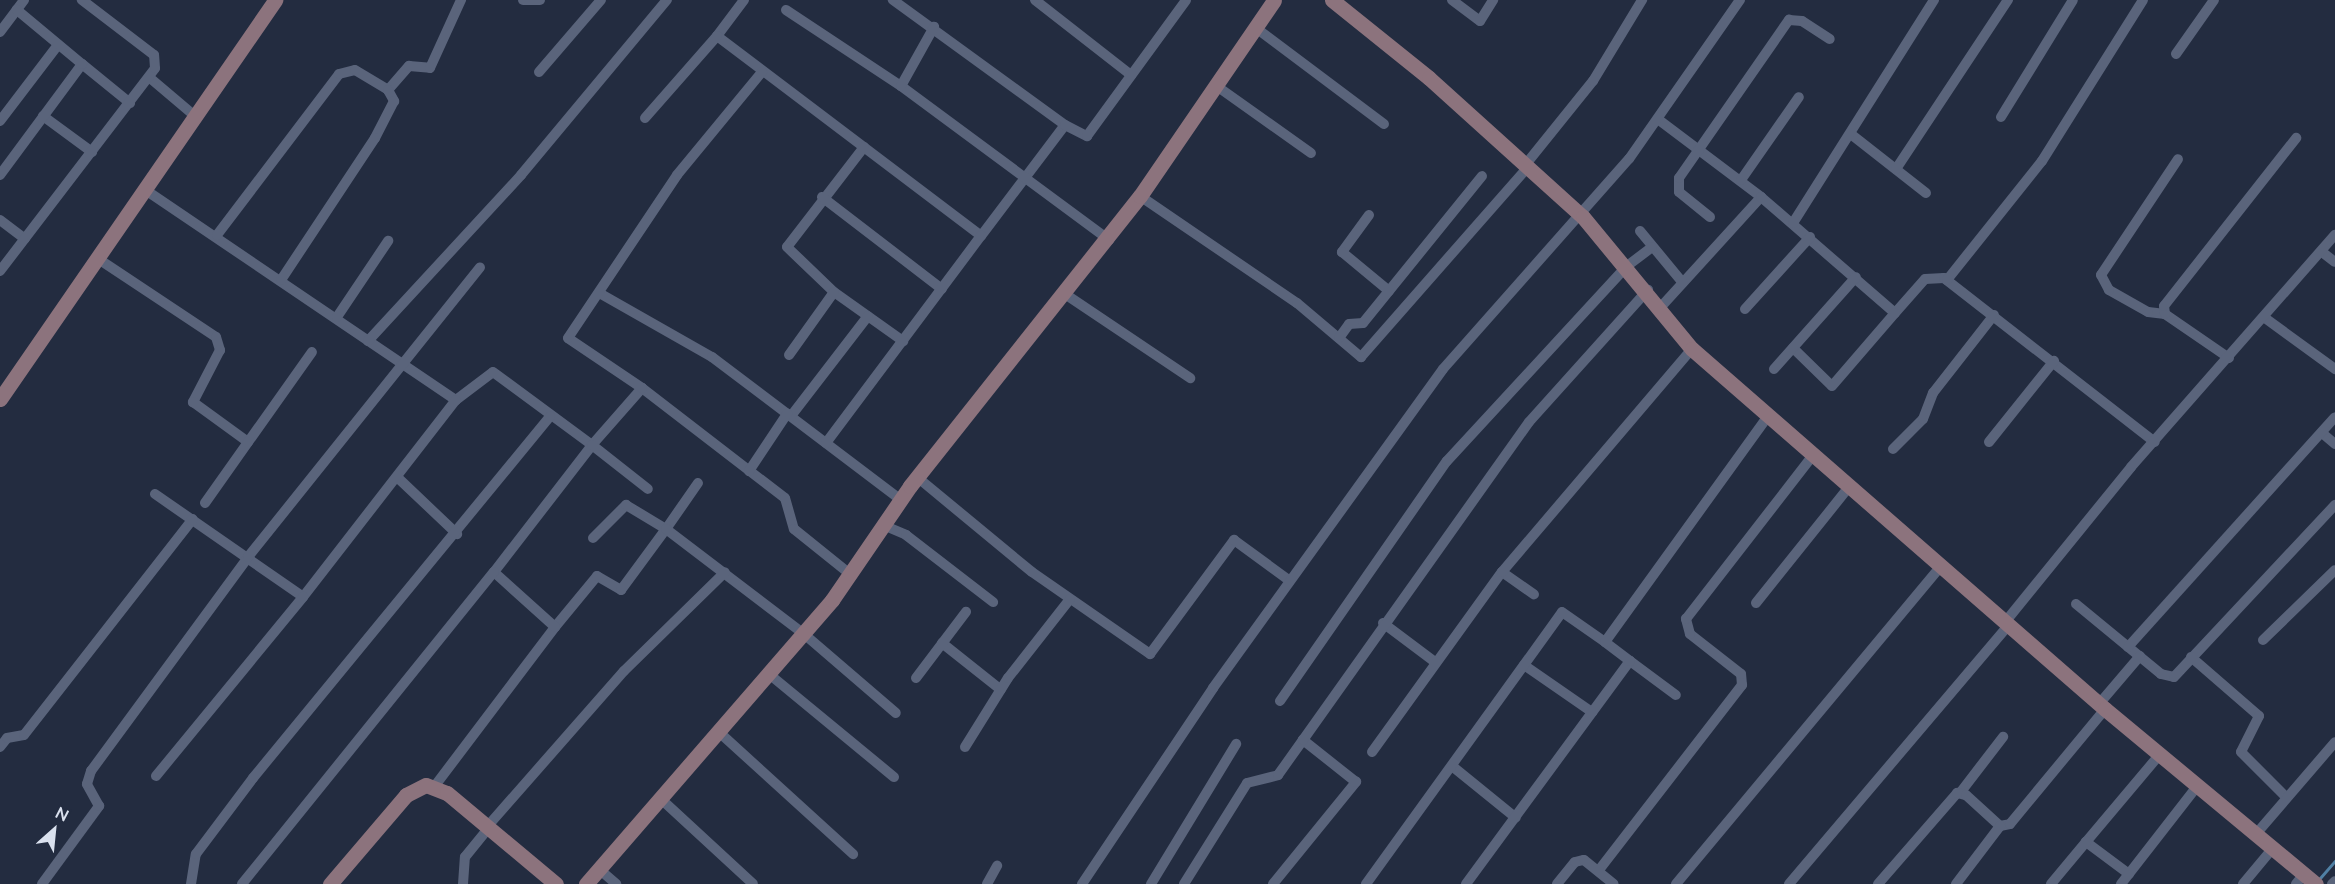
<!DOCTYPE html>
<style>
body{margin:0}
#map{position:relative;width:2335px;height:884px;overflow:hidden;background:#232c40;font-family:Lato,sans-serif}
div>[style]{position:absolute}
.stream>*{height:3px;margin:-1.5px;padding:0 1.5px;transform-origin:1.5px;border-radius:1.5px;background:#5080a4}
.street>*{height:10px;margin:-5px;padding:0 5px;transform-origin:5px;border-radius:5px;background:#5a647b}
.secondary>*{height:15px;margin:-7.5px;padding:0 7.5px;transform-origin:7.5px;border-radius:7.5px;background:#8c737d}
span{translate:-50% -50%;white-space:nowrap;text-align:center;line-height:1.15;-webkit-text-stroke:4.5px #232c40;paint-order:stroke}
.north{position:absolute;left:24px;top:800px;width:60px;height:60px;-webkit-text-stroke:4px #232c40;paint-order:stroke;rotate:27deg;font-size:16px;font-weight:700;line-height:24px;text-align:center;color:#dae1ee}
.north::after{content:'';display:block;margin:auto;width:21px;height:27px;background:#dae1ee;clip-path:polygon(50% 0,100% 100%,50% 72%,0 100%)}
</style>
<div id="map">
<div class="stream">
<i style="left:2320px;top:878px;width:23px;rotate:-49deg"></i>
</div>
<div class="street">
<i style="left:523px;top:0;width:17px"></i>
<i style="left:744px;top:0;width:45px;rotate:126.9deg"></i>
<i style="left:717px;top:36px;width:331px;rotate:37.1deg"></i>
<i style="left:981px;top:236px;width:139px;rotate:-52.9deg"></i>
<i style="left:1065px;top:125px;width:213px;rotate:-144deg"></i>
<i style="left:1035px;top:0;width:122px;rotate:38deg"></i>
<i style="left:1452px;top:0;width:35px;rotate:37deg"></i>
<i style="left:1480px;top:21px;width:25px;rotate:-58deg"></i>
<i style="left:786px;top:10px;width:138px;rotate:33.5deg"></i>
<i style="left:901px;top:86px;width:259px;rotate:36.5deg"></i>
<i style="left:1256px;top:28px;width:160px;rotate:36.9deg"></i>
<i style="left:0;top:32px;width:40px;rotate:-53deg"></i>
<i style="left:2176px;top:54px;width:66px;rotate:-54.9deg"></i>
<i style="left:82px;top:64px;width:62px;rotate:39.1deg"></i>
<i style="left:539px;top:72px;width:95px;rotate:-49.3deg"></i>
<i style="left:150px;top:78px;width:60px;rotate:40.3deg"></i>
<i style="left:901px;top:86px;width:68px;rotate:-60.8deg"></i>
<i style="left:1218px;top:87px;width:114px;rotate:35.4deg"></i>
<i style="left:388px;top:90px;width:32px;rotate:-49deg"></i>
<i style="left:409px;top:66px;width:21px;rotate:5deg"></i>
<i style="left:430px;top:68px;width:75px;rotate:-65.5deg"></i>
<i style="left:43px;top:116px;width:61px;rotate:36.3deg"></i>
<i style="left:2001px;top:117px;width:137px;rotate:-58.4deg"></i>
<i style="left:645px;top:118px;width:109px;rotate:-48.7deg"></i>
<i style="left:1659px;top:120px;width:128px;rotate:37deg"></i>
<i style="left:1761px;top:197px;width:149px;rotate:132.3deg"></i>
<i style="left:0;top:121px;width:96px;rotate:-52.7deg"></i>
<i style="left:1065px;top:125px;width:25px;rotate:27deg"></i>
<i style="left:1087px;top:136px;width:168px;rotate:-53.9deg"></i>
<i style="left:1852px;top:135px;width:94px;rotate:38.1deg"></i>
<i style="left:864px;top:147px;width:126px;rotate:127.6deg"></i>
<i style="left:787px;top:247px;width:65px;rotate:43.8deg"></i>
<i style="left:834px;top:292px;width:85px;rotate:35.4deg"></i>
<i style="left:1526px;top:164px;width:107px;rotate:-51.1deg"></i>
<i style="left:1593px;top:81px;width:95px;rotate:-58.8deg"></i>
<i style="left:1896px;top:169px;width:203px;rotate:-56.5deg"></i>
<i style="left:0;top:175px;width:138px;rotate:-53.5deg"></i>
<i style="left:82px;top:64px;width:85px;rotate:-140.3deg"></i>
<i style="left:1741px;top:180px;width:101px;rotate:-55.1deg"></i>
<i style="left:147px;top:191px;width:373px;rotate:34.1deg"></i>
<i style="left:456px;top:400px;width:46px;rotate:-37.1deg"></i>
<i style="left:493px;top:372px;width:123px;rotate:36.4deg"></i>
<i style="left:592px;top:445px;width:76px;rotate:-48.7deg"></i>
<i style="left:642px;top:388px;width:180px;rotate:37.6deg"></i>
<i style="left:785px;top:498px;width:32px;rotate:74deg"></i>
<i style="left:794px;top:529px;width:72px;rotate:38.8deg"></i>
<i style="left:1140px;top:196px;width:190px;rotate:34.3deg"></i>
<i style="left:1297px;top:303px;width:84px;rotate:40.2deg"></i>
<i style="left:1361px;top:357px;width:254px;rotate:-48.7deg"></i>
<i style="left:822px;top:197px;width:151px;rotate:37.5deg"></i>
<i style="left:1761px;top:197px;width:177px;rotate:40.9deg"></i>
<i style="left:1895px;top:313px;width:45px;rotate:-48.6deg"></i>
<i style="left:1925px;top:279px;width:19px;rotate:-3deg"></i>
<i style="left:1944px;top:278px;width:267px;rotate:37.9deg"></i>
<i style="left:1369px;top:215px;width:46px;rotate:126.1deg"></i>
<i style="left:1342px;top:252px;width:61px;rotate:39.7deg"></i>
<i style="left:1710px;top:217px;width:40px;rotate:-141deg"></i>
<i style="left:1679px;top:192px;width:14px;rotate:-90deg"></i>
<i style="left:1679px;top:178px;width:193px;rotate:-55.2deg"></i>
<i style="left:1789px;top:20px;width:13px;rotate:4deg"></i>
<i style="left:1802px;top:21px;width:33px;rotate:33deg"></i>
<i style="left:0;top:220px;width:31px;rotate:37deg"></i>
<i style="left:1793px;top:223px;width:264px;rotate:-57.7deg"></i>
<i style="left:1640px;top:231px;width:67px;rotate:50.4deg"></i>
<i style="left:217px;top:235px;width:202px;rotate:-52.8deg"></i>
<i style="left:339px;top:74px;width:16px;rotate:-14deg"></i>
<i style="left:355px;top:70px;width:39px;rotate:31deg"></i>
<i style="left:388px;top:90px;width:13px;rotate:61deg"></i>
<i style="left:394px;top:101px;width:42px;rotate:117.2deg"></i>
<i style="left:375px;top:138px;width:170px;rotate:123.5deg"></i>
<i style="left:2322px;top:252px;width:16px;rotate:38deg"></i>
<i style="left:100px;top:260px;width:139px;rotate:33.6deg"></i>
<i style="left:216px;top:337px;width:14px;rotate:73deg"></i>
<i style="left:220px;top:350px;width:59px;rotate:117.4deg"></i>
<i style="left:193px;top:402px;width:68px;rotate:36deg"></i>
<i style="left:0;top:271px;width:255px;rotate:-52.6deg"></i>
<i style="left:155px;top:68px;width:13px;rotate:-94deg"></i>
<i style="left:154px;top:55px;width:91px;rotate:-142.6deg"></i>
<i style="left:1947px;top:280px;width:152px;rotate:-51.4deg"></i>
<i style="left:2042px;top:161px;width:190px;rotate:-57.9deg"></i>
<i style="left:601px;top:294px;width:128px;rotate:29.6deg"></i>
<i style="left:712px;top:357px;width:237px;rotate:37.1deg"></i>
<i style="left:1065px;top:294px;width:151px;rotate:33.9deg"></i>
<i style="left:1745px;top:309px;width:97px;rotate:-47.9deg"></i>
<i style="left:2165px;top:314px;width:17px;rotate:-173deg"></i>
<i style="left:2148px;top:312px;width:45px;rotate:-150.6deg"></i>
<i style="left:2109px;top:290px;width:17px;rotate:-118deg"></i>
<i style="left:2101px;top:275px;width:139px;rotate:-56.4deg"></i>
<i style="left:337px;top:317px;width:92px;rotate:-56.1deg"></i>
<i style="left:2265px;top:318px;width:87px;rotate:36.1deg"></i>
<i style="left:1339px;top:338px;width:17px;rotate:-54deg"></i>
<i style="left:1349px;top:324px;width:14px;rotate:-4deg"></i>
<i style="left:1363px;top:323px;width:189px;rotate:-51deg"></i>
<i style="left:368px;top:341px;width:226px;rotate:-47.3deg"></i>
<i style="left:521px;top:175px;width:228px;rotate:-50.2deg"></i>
<i style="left:1793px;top:348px;width:54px;rotate:44.3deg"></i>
<i style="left:1832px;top:386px;width:96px;rotate:-49.2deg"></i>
<i style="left:789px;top:355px;width:77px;rotate:-54.5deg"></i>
<i style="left:2229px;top:358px;width:78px;rotate:-145.5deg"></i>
<i style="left:2165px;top:314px;width:8px;rotate:-97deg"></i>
<i style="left:2164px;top:306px;width:214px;rotate:-51.8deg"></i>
<i style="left:1774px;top:369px;width:123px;rotate:-48.3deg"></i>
<i style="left:642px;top:388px;width:89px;rotate:-146deg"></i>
<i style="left:568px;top:338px;width:196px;rotate:-56.2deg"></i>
<i style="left:677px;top:175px;width:134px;rotate:-50.5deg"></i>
<i style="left:791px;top:416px;width:126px;rotate:-52.4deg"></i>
<i style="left:2322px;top:433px;width:17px;rotate:40deg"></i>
<i style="left:1989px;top:442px;width:104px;rotate:-51.3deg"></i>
<i style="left:826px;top:443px;width:259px;rotate:-53.2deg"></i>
<i style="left:1893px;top:449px;width:42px;rotate:-45deg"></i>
<i style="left:1923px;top:419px;width:28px;rotate:-69deg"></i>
<i style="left:1933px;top:393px;width:99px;rotate:-52deg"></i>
<i style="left:749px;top:471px;width:69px;rotate:-56.3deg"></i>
<i style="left:397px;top:477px;width:83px;rotate:43.5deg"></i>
<i style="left:917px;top:477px;width:149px;rotate:39.6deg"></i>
<i style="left:1032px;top:572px;width:144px;rotate:34.8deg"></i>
<i style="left:1150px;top:654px;width:142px;rotate:-53.6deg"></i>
<i style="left:1234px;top:540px;width:69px;rotate:36.2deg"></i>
<i style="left:155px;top:494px;width:180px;rotate:34.8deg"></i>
<i style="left:303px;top:597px;width:249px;rotate:-52.2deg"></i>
<i style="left:205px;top:503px;width:185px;rotate:-54.7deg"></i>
<i style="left:883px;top:525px;width:25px;rotate:23deg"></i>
<i style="left:906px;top:535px;width:110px;rotate:37.6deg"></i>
<i style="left:593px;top:538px;width:47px;rotate:-45deg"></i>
<i style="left:626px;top:505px;width:47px;rotate:31deg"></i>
<i style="left:666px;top:529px;width:56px;rotate:-55.2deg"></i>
<i style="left:1502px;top:572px;width:39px;rotate:35deg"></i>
<i style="left:1756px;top:603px;width:149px;rotate:-51.3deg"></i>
<i style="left:2076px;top:604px;width:110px;rotate:39.5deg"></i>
<i style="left:2161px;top:674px;width:13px;rotate:13deg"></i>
<i style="left:2174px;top:677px;width:236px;rotate:-46.9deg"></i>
<i style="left:2006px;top:621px;width:198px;rotate:-50.9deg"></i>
<i style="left:2131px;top:467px;width:309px;rotate:-48.7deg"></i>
<i style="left:1383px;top:623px;width:65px;rotate:36.9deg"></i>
<i style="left:555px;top:627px;width:66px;rotate:-50.5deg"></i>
<i style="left:597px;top:576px;width:28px;rotate:30deg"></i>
<i style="left:621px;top:590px;width:76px;rotate:-53.6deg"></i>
<i style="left:666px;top:529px;width:173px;rotate:37.3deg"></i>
<i style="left:804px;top:634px;width:121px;rotate:40.7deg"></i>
<i style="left:2263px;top:640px;width:100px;rotate:-44.2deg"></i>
<i style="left:942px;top:643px;width:75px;rotate:38.5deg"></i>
<i style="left:2128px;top:647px;width:309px;rotate:-48deg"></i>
<i style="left:2191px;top:657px;width:90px;rotate:40.9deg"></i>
<i style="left:2259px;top:716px;width:40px;rotate:116.6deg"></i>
<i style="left:2241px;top:752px;width:64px;rotate:45deg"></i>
<i style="left:1630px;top:661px;width:57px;rotate:36.5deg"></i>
<i style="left:1524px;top:665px;width:83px;rotate:34.7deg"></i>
<i style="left:769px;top:674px;width:162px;rotate:39.5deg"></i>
<i style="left:916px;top:678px;width:83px;rotate:-52.9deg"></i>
<i style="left:1280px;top:701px;width:292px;rotate:-55.2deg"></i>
<i style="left:1447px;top:461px;width:265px;rotate:-47.3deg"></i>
<i style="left:1627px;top:266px;width:31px;rotate:-37deg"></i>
<i style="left:2099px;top:704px;width:63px;rotate:-49.5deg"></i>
<i style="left:720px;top:733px;width:180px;rotate:42.3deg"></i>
<i style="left:0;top:747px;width:11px;rotate:-52deg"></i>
<i style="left:7px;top:738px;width:17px;rotate:-10deg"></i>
<i style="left:24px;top:735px;width:274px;rotate:-52deg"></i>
<i style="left:965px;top:747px;width:81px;rotate:-58.1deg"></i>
<i style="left:1008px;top:678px;width:100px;rotate:-51.9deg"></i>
<i style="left:1372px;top:752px;width:222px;rotate:-54.2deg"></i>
<i style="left:1502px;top:572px;width:293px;rotate:-49.6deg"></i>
<i style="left:1452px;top:766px;width:82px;rotate:39.1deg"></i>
<i style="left:156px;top:776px;width:232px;rotate:-50.6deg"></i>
<i style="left:434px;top:787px;width:201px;rotate:-52.9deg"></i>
<i style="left:555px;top:627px;width:82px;rotate:-138deg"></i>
<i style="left:494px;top:572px;width:160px;rotate:-52.3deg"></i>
<i style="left:592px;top:445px;width:71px;rotate:38.2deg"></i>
<i style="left:1960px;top:793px;width:71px;rotate:-52.5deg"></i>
<i style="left:661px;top:799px;width:125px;rotate:42.7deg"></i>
<i style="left:486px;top:828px;width:209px;rotate:-48.7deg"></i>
<i style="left:624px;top:671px;width:141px;rotate:-44.4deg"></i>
<i style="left:2256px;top:834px;width:121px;rotate:-49.3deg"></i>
<i style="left:599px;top:869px;width:23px;rotate:41deg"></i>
<i style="left:1599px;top:870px;width:234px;rotate:-52.3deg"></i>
<i style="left:1742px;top:685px;width:11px;rotate:-95deg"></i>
<i style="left:1741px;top:674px;width:65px;rotate:-141.9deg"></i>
<i style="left:1690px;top:634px;width:16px;rotate:-105deg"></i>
<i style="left:1686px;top:619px;width:207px;rotate:-52.2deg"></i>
<i style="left:2129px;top:874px;width:54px;rotate:-143.3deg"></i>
<i style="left:2086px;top:842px;width:115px;rotate:-49.9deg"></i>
<i style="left:42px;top:884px;width:97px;rotate:-53.8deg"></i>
<i style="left:99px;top:806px;width:25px;rotate:-119deg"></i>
<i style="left:87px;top:784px;width:14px;rotate:-73deg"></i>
<i style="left:91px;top:771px;width:265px;rotate:-53.7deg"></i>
<i style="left:248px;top:557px;width:371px;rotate:-51.3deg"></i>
<i style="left:191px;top:884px;width:30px;rotate:-81deg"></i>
<i style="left:196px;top:854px;width:95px;rotate:-53.1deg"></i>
<i style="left:253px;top:778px;width:468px;rotate:-50.6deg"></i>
<i style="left:242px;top:884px;width:401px;rotate:-51.1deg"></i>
<i style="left:463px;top:884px;width:27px;rotate:-86deg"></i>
<i style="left:465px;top:857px;width:36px;rotate:-51deg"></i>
<i style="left:987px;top:884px;width:21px;rotate:-61deg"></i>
<i style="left:1082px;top:884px;width:236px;rotate:-56.2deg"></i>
<i style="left:1213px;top:688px;width:393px;rotate:-54.2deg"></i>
<i style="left:1443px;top:369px;width:281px;rotate:-48.5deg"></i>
<i style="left:1629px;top:159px;width:194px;rotate:-55.1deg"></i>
<i style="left:1151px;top:884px;width:164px;rotate:-58.7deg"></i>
<i style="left:1184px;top:884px;width:119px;rotate:-58deg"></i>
<i style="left:1247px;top:783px;width:32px;rotate:-14deg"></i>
<i style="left:1278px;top:775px;width:43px;rotate:-54.5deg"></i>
<i style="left:1273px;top:884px;width:132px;rotate:-50.9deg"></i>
<i style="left:1356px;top:782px;width:68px;rotate:-141.6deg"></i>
<i style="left:1303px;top:740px;width:390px;rotate:-54.6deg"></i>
<i style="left:1529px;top:422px;width:178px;rotate:-48deg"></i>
<i style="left:1366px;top:884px;width:335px;rotate:-54.2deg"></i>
<i style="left:1562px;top:612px;width:52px;rotate:34.9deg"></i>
<i style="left:1466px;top:884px;width:277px;rotate:-53.7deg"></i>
<i style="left:1630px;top:661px;width:31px;rotate:-143deg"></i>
<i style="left:1605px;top:642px;width:279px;rotate:-54.2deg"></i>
<i style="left:1557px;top:884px;width:28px;rotate:-51deg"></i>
<i style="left:1575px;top:862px;width:9px;rotate:-13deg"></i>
<i style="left:1584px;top:860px;width:38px;rotate:39deg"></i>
<i style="left:1676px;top:884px;width:413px;rotate:-50.2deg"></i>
<i style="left:1789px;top:884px;width:340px;rotate:-49.7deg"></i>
<i style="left:1878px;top:884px;width:121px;rotate:-49deg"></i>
<i style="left:1957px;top:793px;width:9px;rotate:13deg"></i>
<i style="left:1966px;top:795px;width:46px;rotate:42.4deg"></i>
<i style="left:2000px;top:826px;width:10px;rotate:-11deg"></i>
<i style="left:2010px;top:824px;width:149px;rotate:-50.4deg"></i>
<i style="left:1956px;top:884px;width:73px;rotate:-52.8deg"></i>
<i style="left:2051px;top:884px;width:55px;rotate:-50.2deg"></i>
<i style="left:2121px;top:884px;width:125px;rotate:-52.1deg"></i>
<i style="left:2243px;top:884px;width:47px;rotate:-50.2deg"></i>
<i style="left:2296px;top:884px;width:13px;rotate:-51deg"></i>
<i style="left:2332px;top:884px;width:4px;rotate:-45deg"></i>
</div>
<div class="secondary">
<i style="left:1332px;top:0;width:124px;rotate:38.8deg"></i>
<i style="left:1429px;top:78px;width:207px;rotate:42.1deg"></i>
<i style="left:1583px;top:217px;width:171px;rotate:50.5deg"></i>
<i style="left:1692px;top:349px;width:548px;rotate:41.08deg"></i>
<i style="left:2105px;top:709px;width:274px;rotate:39.7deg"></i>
<i style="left:0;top:399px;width:485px;rotate:-55.4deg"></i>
<i style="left:330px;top:884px;width:117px;rotate:-49.5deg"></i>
<i style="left:406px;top:795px;width:22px;rotate:-27deg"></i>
<i style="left:426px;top:785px;width:22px;rotate:21deg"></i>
<i style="left:447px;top:793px;width:142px;rotate:39.9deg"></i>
<i style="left:586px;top:884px;width:376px;rotate:-49.1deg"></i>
<i style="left:832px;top:600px;width:138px;rotate:-55.6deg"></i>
<i style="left:910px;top:486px;width:370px;rotate:-51.6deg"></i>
<i style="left:1140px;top:196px;width:237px;rotate:-55.6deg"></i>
</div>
<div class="north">N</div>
</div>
